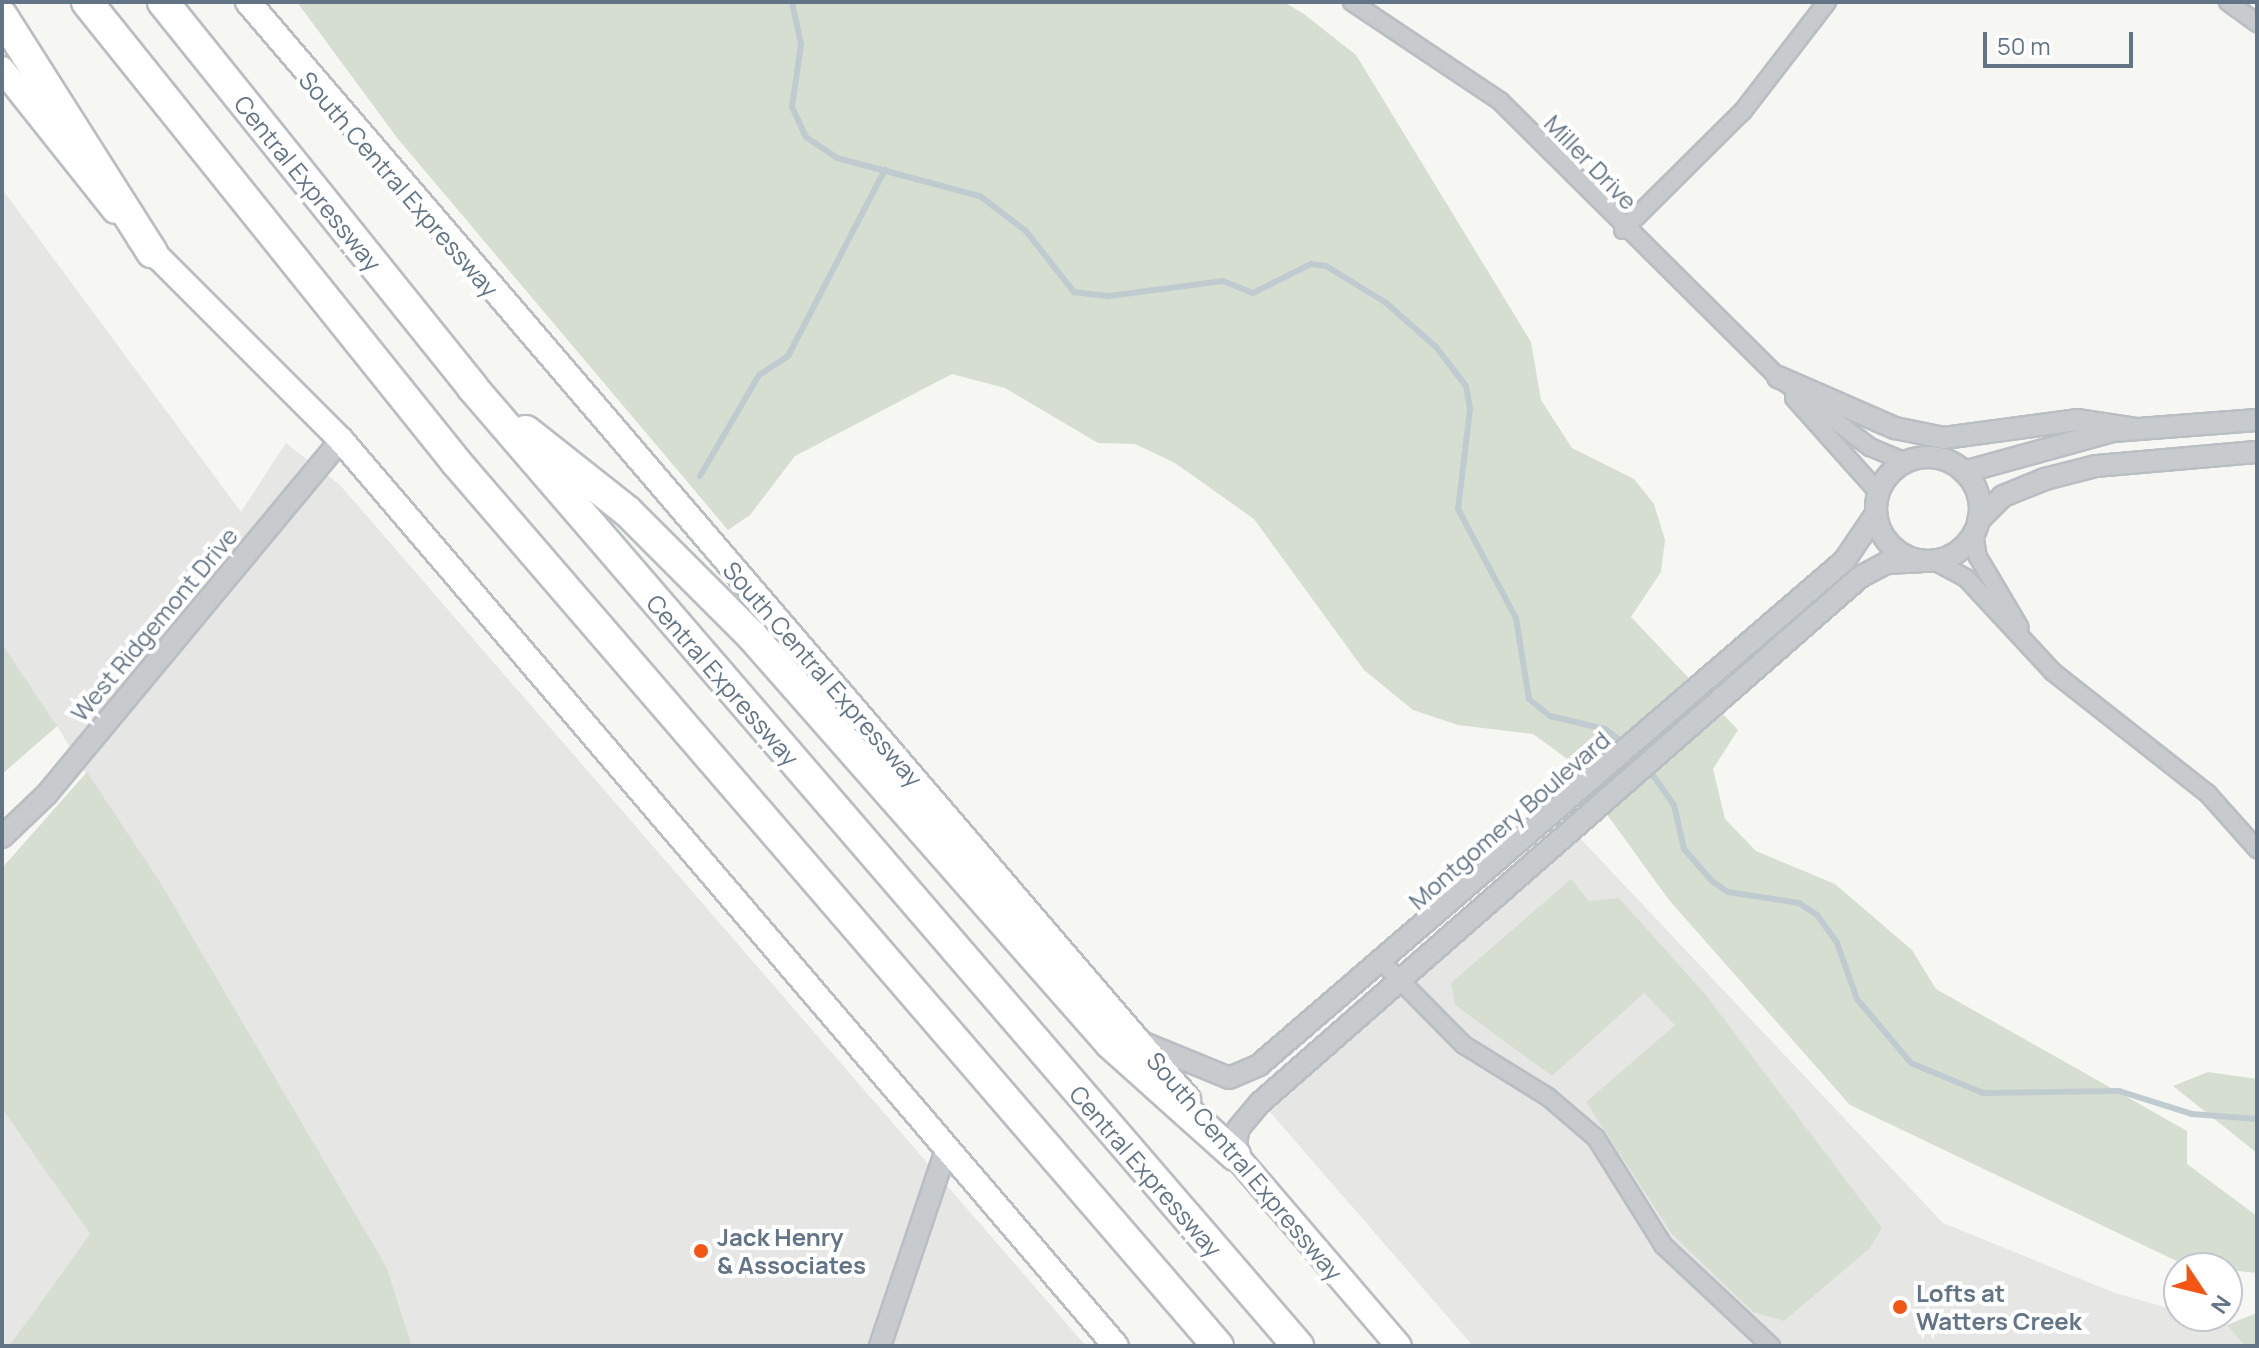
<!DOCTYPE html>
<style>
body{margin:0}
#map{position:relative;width:2259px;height:1348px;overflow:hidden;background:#f6f6f2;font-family:Manrope,sans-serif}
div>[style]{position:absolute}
.built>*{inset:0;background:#e6e7e5}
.green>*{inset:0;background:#d6ded2}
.stream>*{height:6px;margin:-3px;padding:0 3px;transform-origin:3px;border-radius:3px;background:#c0cbd0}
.roads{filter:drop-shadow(2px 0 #b9bec3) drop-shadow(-2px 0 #b9bec3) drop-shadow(0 2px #b9bec3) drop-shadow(0 -2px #b9bec3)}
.minor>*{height:16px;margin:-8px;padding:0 8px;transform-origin:8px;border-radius:8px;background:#c8cbce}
.tertiary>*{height:20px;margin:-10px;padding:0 10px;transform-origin:10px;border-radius:10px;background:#c8cbce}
.tertiary>.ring{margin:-10px;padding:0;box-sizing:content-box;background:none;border:20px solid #c8cbce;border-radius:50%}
.secondary>*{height:24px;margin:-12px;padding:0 12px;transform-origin:12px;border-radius:12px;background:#fff}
.motorway>*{height:30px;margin:-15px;padding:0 15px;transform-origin:15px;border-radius:15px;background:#fff}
.dots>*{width:22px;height:22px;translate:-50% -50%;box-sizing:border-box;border:4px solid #fff;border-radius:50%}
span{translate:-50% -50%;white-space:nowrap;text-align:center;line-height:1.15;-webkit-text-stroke:8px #fff;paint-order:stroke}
.street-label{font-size:24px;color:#627486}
.poi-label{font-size:24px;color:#627486;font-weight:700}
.left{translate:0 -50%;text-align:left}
.frame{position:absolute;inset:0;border:4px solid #627486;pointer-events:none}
.north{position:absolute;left:2163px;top:1252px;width:80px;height:80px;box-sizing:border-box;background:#fff;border:2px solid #c0c7cf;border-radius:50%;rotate:125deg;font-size:22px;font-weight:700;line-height:32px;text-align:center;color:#627486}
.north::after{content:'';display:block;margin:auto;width:28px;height:36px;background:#f35515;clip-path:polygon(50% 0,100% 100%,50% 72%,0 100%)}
.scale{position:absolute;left:1983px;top:32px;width:150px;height:36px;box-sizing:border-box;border:4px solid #627486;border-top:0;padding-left:10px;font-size:24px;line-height:28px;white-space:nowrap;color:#627486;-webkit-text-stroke:6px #fff;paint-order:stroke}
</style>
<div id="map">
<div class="built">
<i style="clip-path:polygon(2px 189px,241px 512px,286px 443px,340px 485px,1086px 1346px,412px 1346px,387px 1268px,57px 726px,2px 774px)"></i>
<i style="clip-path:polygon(1578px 836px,1943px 1223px,2115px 1293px,2227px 1325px,2245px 1346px,1473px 1346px,1264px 1105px)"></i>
<i style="clip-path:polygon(2px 1109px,90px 1234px,9px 1346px,2px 1346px)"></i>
</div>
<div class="green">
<i style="clip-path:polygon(297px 2px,1284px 2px,1304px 14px,1356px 55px,1531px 342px,1541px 400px,1572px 448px,1634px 479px,1654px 504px,1665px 540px,1661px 572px,1631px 617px,1738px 730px,1713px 769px,1725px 819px,1756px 851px,1835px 884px,1912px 950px,1936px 989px,2187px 1131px,2187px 1164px,2257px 1216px,2257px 1273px,2185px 1265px,1850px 1105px,1669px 900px,1566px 758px,1533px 734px,1458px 725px,1413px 710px,1364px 670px,1254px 519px,1175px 463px,1135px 444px,1098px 443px,1005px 388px,952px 374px,795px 456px,750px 515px,728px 530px,398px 139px)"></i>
<i style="clip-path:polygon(2px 644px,57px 726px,2px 774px)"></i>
<i style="clip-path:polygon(87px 772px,160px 882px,387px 1268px,412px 1346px,9px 1346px,90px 1234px,2px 1109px,2px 868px)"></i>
<i style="clip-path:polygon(1571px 879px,1589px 901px,1619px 898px,1705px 994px,1882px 1228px,1869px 1249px,1784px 1321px,1753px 1312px,1672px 1234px,1586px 1102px,1675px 1025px,1644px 993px,1552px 1076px,1455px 1005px,1451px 983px)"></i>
<i style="clip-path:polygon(2208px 1072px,2257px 1079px,2257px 1153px,2173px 1086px)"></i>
<i style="clip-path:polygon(2257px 1313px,2257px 1346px,2245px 1346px,2227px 1325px)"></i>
</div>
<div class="stream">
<i style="left:792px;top:2px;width:43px;rotate:77.9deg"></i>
<i style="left:801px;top:44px;width:64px;rotate:98.1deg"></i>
<i style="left:792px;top:107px;width:33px;rotate:65deg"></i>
<i style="left:806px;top:137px;width:37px;rotate:34deg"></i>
<i style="left:837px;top:158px;width:148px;rotate:14.9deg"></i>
<i style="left:980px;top:196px;width:58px;rotate:37.3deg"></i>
<i style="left:1026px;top:231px;width:78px;rotate:51.8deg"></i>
<i style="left:1074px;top:292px;width:35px;rotate:7deg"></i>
<i style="left:1109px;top:296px;width:115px;rotate:-7.5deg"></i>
<i style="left:1223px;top:281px;width:32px;rotate:22deg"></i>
<i style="left:1253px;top:293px;width:65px;rotate:-26.6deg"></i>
<i style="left:1311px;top:264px;width:15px;rotate:8deg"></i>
<i style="left:1326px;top:266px;width:69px;rotate:31.4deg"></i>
<i style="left:1385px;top:302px;width:68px;rotate:41.4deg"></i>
<i style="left:1436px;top:347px;width:49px;rotate:52.4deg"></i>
<i style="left:1466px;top:386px;width:23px;rotate:80deg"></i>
<i style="left:1470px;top:409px;width:101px;rotate:96.8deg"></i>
<i style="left:1458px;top:509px;width:123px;rotate:62deg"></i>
<i style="left:1516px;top:618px;width:82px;rotate:80.9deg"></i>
<i style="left:1529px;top:699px;width:27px;rotate:39deg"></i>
<i style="left:1550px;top:716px;width:57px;rotate:13.3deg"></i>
<i style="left:1605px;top:729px;width:41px;rotate:37.1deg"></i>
<i style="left:1638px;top:754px;width:62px;rotate:54.8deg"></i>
<i style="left:1674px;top:805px;width:45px;rotate:77.2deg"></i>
<i style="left:1684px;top:849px;width:43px;rotate:48.8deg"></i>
<i style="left:1712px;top:881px;width:19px;rotate:35deg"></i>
<i style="left:1728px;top:892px;width:72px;rotate:8.8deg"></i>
<i style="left:1799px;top:903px;width:22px;rotate:34deg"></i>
<i style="left:1817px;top:915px;width:34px;rotate:54deg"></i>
<i style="left:1837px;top:943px;width:59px;rotate:70.3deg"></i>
<i style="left:1857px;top:999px;width:84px;rotate:49.8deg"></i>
<i style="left:1911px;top:1063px;width:78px;rotate:22.6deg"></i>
<i style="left:1983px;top:1093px;width:136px;rotate:-0.8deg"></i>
<i style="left:2119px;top:1091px;width:77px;rotate:17.5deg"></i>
<i style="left:2192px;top:1114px;width:65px;rotate:4.4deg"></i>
<i style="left:700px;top:476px;width:117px;rotate:-59.7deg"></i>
<i style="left:759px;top:375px;width:35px;rotate:-33deg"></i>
<i style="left:788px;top:356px;width:210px;rotate:-62.5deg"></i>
</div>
<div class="roads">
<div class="minor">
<i style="left:1352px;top:2px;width:178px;rotate:33.8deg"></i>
<i style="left:1500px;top:101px;width:392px;rotate:44.8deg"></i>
<i style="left:1778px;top:377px;width:116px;rotate:37.3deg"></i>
<i style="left:1870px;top:447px;width:39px;rotate:23deg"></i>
<i style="left:2228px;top:2px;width:36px;rotate:36deg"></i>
<i style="left:1623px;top:230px;width:169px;rotate:-44.8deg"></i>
<i style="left:1743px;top:111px;width:138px;rotate:-52.4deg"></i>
<i style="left:1794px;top:398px;width:126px;rotate:48.2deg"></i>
<i style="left:1974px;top:533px;width:24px;rotate:81deg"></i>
<i style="left:1978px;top:557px;width:82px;rotate:59.4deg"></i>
<i style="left:1934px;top:561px;width:36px;rotate:28deg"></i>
<i style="left:1966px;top:578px;width:128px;rotate:47.2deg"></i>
<i style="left:2053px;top:672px;width:197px;rotate:38.2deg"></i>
<i style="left:2208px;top:794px;width:74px;rotate:48.3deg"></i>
<i style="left:1383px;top:963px;width:115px;rotate:45.4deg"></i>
<i style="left:1464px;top:1045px;width:99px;rotate:31.8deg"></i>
<i style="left:1548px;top:1097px;width:63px;rotate:40.5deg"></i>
<i style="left:1596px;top:1138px;width:126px;rotate:57.9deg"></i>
<i style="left:1663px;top:1245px;width:148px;rotate:43.1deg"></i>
</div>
<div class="tertiary">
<i style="left:1778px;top:377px;width:128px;rotate:23.6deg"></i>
<i style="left:1895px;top:428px;width:50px;rotate:11.5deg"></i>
<i style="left:1944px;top:438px;width:134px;rotate:-7.7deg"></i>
<i style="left:2077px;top:420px;width:61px;rotate:8.5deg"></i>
<i class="ring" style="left:1876px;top:457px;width:84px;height:84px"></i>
<i style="left:1964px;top:472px;width:155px;rotate:-15.4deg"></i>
<i style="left:2113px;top:431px;width:144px;rotate:-4.4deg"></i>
<i style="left:1978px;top:521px;width:35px;rotate:-45deg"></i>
<i style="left:2003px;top:496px;width:45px;rotate:-22deg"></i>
<i style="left:2045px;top:479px;width:53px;rotate:-14.3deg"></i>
<i style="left:2096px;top:466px;width:162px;rotate:-5deg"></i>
<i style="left:2px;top:837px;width:62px;rotate:-43.7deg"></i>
<i style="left:47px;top:794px;width:460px;rotate:-50.3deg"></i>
<i style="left:1139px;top:1041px;width:97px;rotate:22.3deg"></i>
<i style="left:1229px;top:1078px;width:33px;rotate:-23deg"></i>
<i style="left:1259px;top:1065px;width:772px;rotate:-40.75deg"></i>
<i style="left:1844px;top:561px;width:57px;rotate:-55.8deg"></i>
<i style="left:1235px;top:1155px;width:26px;rotate:-83deg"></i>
<i style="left:1238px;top:1129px;width:35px;rotate:-50deg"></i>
<i style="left:1261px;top:1102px;width:797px;rotate:-41.23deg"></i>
<i style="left:1860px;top:577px;width:30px;rotate:-28deg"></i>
<i style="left:1886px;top:563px;width:35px;rotate:-3deg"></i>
<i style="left:880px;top:1346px;width:210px;rotate:-71.4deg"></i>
</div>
<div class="secondary">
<i style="left:248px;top:2px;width:1445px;rotate:49.41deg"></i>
<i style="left:2px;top:69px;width:181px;rotate:51.5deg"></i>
<i style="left:140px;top:239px;width:284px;rotate:45deg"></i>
<i style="left:341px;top:440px;width:1192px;rotate:49.46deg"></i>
<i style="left:1225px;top:1143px;width:267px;rotate:49.4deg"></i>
</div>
<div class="motorway">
<i style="left:87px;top:2px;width:590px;rotate:51.26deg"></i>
<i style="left:456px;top:462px;width:1167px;rotate:49.24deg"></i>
<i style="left:163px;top:2px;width:494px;rotate:51.2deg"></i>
<i style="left:472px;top:387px;width:1266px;rotate:49.26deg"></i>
<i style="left:2px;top:16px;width:280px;rotate:57.6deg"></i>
<i style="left:526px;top:431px;width:129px;rotate:38.4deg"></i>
<i style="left:627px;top:511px;width:177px;rotate:45deg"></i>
<i style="left:752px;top:636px;width:542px;rotate:48.66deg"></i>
<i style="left:1110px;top:1043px;width:168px;rotate:41.9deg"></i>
</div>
</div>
<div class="dots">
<i style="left:701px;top:1251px;background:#f35515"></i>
<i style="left:1900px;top:1307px;background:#f35515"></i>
</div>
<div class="street-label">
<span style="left:1591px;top:162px;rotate:46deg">Miller Drive</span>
<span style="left:308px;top:183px;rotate:51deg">Central Expressway</span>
<span style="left:399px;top:184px;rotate:49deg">South Central Expressway</span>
<span style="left:154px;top:624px;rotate:-50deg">West Ridgemont Drive</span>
<span style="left:823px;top:674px;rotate:49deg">South Central Expressway</span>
<span style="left:723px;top:680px;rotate:49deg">Central Expressway</span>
<span style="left:1509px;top:820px;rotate:-41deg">Montgomery Boulevard</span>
<span style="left:1245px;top:1166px;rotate:50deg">South Central Expressway</span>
<span style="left:1146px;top:1171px;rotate:49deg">Central Expressway</span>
</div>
<div class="poi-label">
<span class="left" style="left:717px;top:1251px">Jack Henry<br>&amp; Associates</span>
<span class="left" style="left:1916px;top:1307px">Lofts at<br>Watters Creek</span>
</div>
<div class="frame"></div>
<div class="north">N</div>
<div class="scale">50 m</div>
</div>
